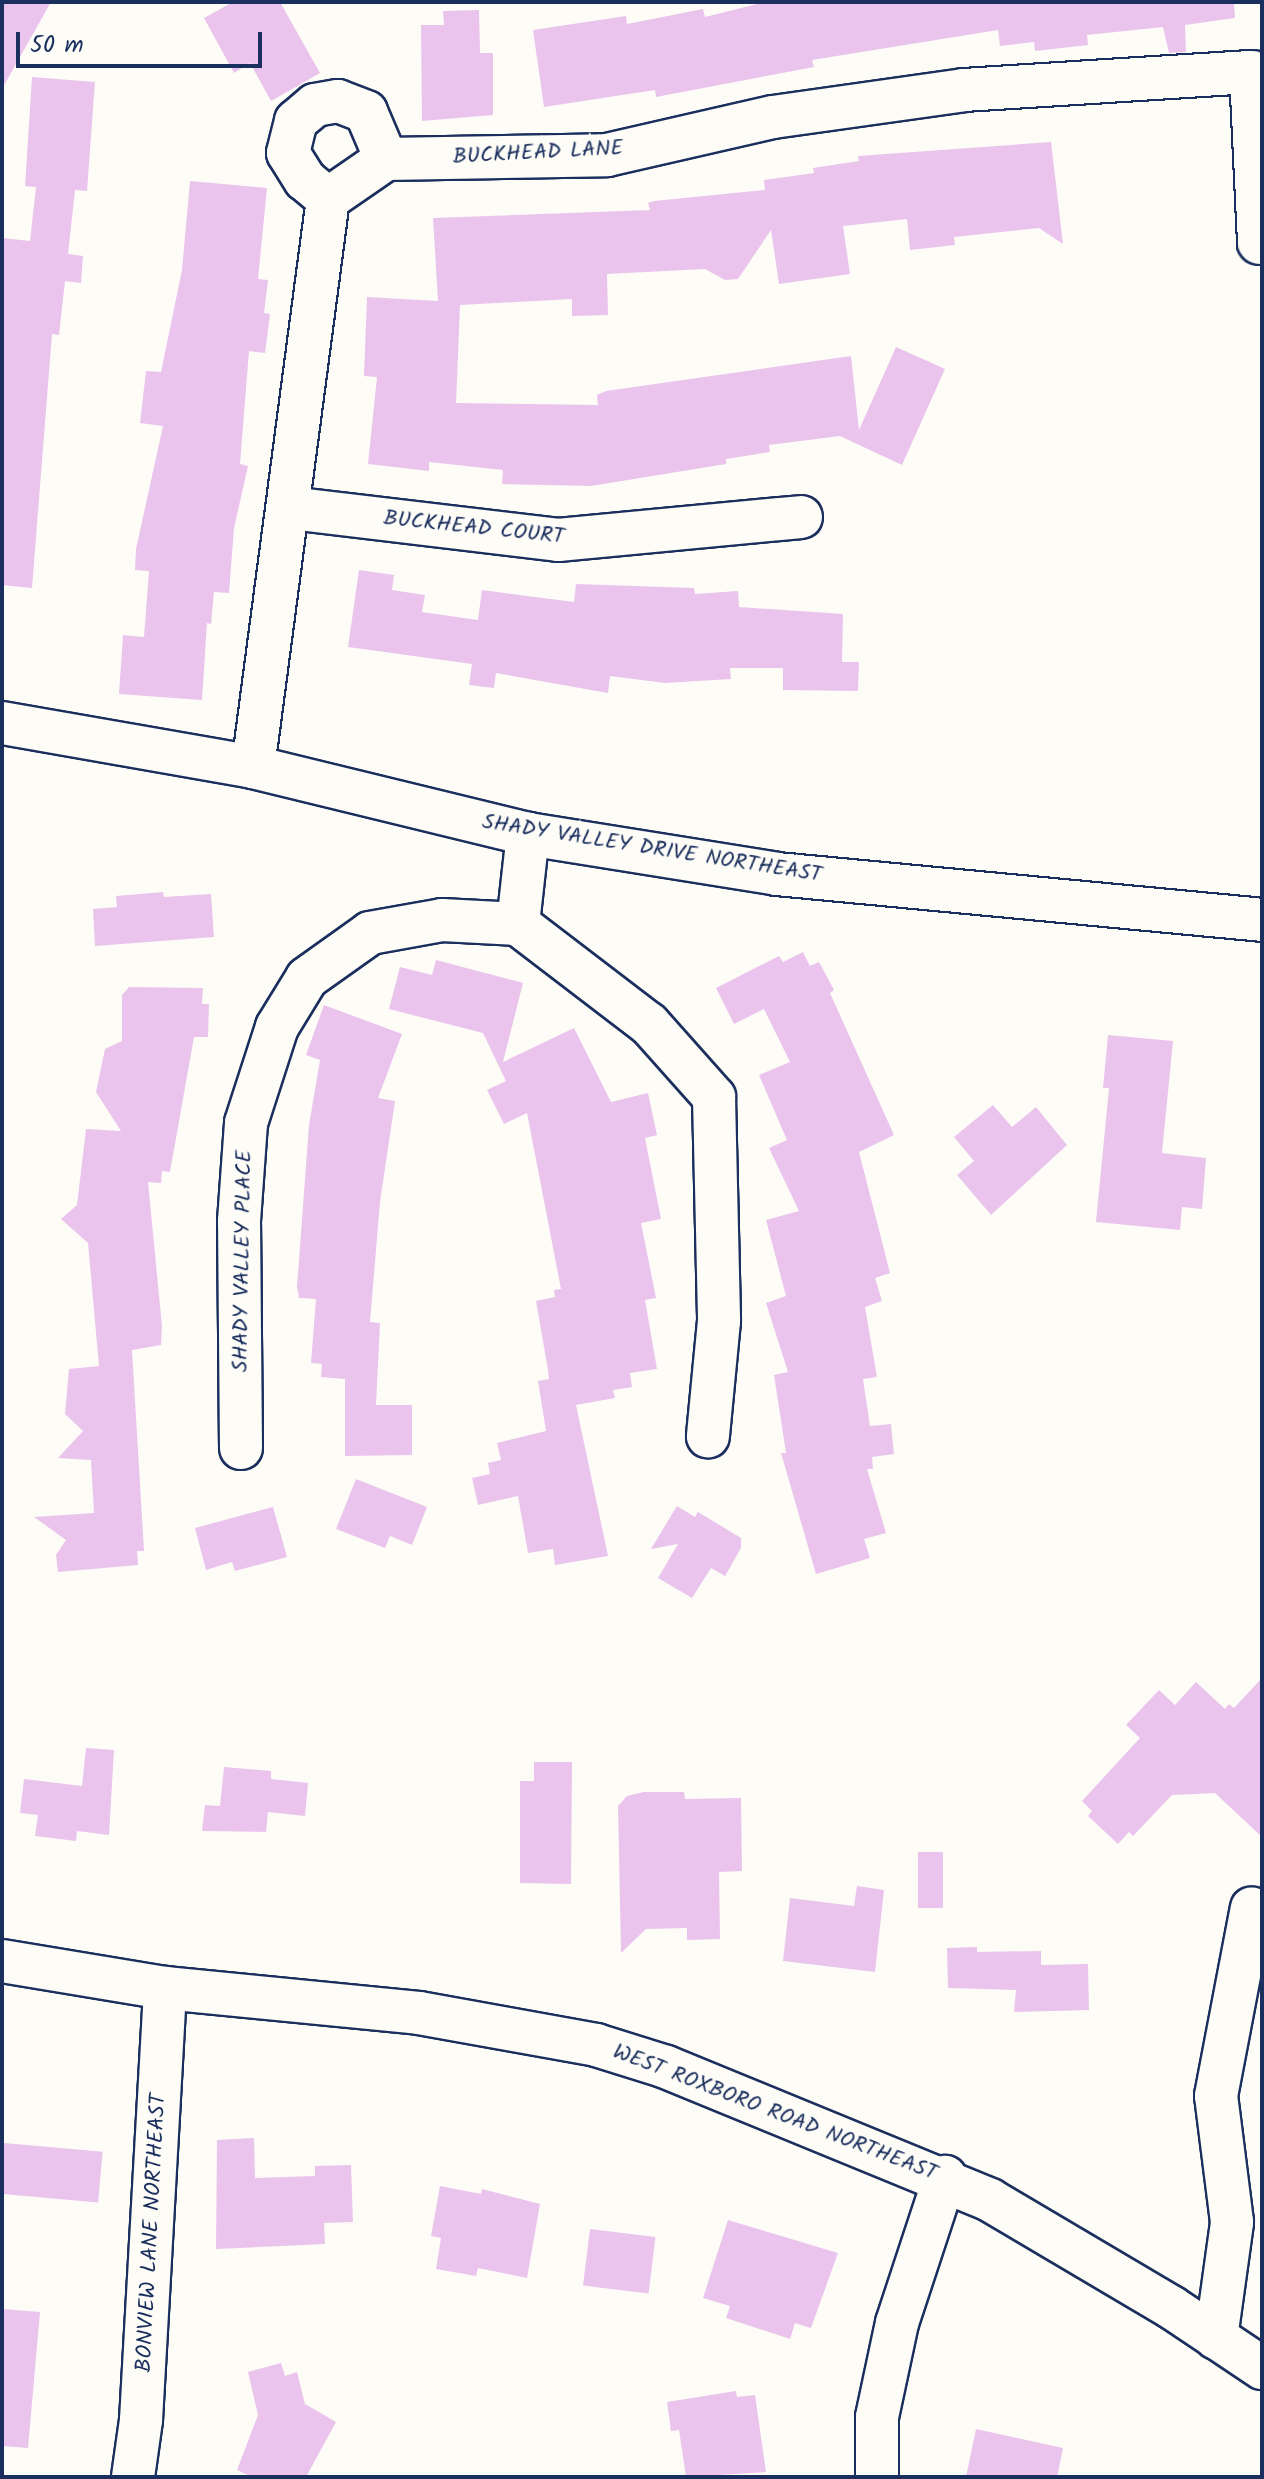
<!DOCTYPE html>
<style>
body{margin:0}
#map{position:relative;width:1264px;height:2479px;overflow:hidden;background:#fdfcf7;font-family:Kalam,sans-serif}
div>[style]{position:absolute}
.building>*{inset:0;background:#eac4ed;transform-origin:0 0}
.roads{filter:drop-shadow(2px 0 #1b2f5e) drop-shadow(-2px 0 #1b2f5e) drop-shadow(0 2px #1b2f5e) drop-shadow(0 -2px #1b2f5e)}
.minor>*{height:42px;margin:-21px;padding:0 21px;transform-origin:21px;border-radius:21px;background:#fdfcf7}
span{translate:-50% -50%;white-space:nowrap;text-align:center;line-height:1.15;-webkit-text-stroke:7px #fdfcf7;paint-order:stroke}
.street-label{font-size:22px;color:#1b2f5e}
.frame{position:absolute;inset:0;border:4px solid #1b2f5e;pointer-events:none}
.scale{position:absolute;left:16px;top:32px;width:246px;height:36px;box-sizing:border-box;border:4px solid #1b2f5e;border-top:0;padding-left:10px;font-size:24px;line-height:28px;white-space:nowrap;color:#1b2f5e;-webkit-text-stroke:6px #fdfcf7;paint-order:stroke}
</style>
<div id="map">
<div class="building">
<i style="clip-path:polygon(2px 2px,51px 2px,2px 89px)"></i>
<i style="clip-path:polygon(233px 2px,280px 2px,320px 73px,271px 101px,250px 63px,234px 73px,204px 18px)"></i>
<i style="clip-path:polygon(765px 2px,1234px 2px,1235px 18px,1185px 25px,1186px 52px,1169px 53px,1163px 27px,1087px 35px,1088px 45px,1035px 51px,1034px 42px,1000px 46px,998px 30px,812px 60px,814px 67px,656px 97px,655px 90px,544px 107px,533px 30px,626px 16px,627px 24px,703px 9px,705px 17px)"></i>
<i style="clip-path:polygon(479px 10px,480px 53px,493px 53px,493px 115px,422px 121px,421px 25px,444px 25px,443px 11px)"></i>
<i style="clip-path:polygon(32px 77px,95px 82px,87px 191px,75px 190px,68px 254px,83px 256px,81px 283px,65px 281px,59px 335px,52px 334px,32px 588px,2px 585px,2px 238px,30px 241px,36px 187px,25px 186px)"></i>
<i style="clip-path:polygon(1051px 142px,1063px 244px,1039px 228px,954px 237px,955px 245px,910px 250px,907px 219px,843px 226px,850px 274px,779px 284px,771px 230px,738px 279px,725px 280px,705px 269px,607px 274px,608px 315px,572px 316px,572px 299px,460px 305px,456px 403px,598px 405px,597px 395px,606px 391px,851px 356px,859px 430px,896px 347px,945px 369px,902px 465px,840px 436px,769px 445px,770px 452px,726px 459px,726px 464px,591px 486px,502px 484px,503px 470px,429px 462px,429px 471px,368px 464px,377px 377px,364px 376px,367px 297px,438px 301px,433px 218px,650px 210px,648px 203px,654px 201px,765px 190px,764px 180px,814px 173px,813px 168px,859px 161px,858px 156px)"></i>
<i style="clip-path:polygon(190px 181px,267px 188px,258px 279px,268px 280px,264px 313px,270px 314px,265px 353px,249px 351px,240px 464px,248px 466px,234px 528px,229px 593px,214px 592px,211px 624px,207px 623px,202px 700px,119px 694px,123px 635px,144px 637px,149px 571px,135px 570px,136px 549px,163px 426px,140px 423px,146px 371px,161px 372px,182px 270px)"></i>
<i style="clip-path:polygon(359px 570px,394px 575px,392px 590px,425px 595px,422px 612px,478px 620px,482px 590px,574px 602px,576px 584px,694px 588px,695px 594px,738px 591px,739px 607px,843px 614px,842px 662px,859px 662px,858px 691px,783px 690px,783px 668px,730px 668px,731px 679px,665px 683px,610px 676px,608px 693px,496px 673px,494px 688px,469px 685px,472px 664px,348px 647px)"></i>
<i style="clip-path:polygon(163px 892px,164px 897px,211px 894px,214px 937px,95px 946px,93px 909px,117px 907px,116px 896px)"></i>
<i style="clip-path:polygon(803px 952px,810px 966px,819px 962px,834px 990px,830px 993px,894px 1135px,859px 1152px,890px 1273px,875px 1278px,882px 1301px,865px 1307px,877px 1377px,863px 1379px,870px 1426px,891px 1424px,894px 1454px,872px 1457px,873px 1469px,867px 1469px,886px 1533px,864px 1539px,870px 1558px,816px 1574px,781px 1453px,786px 1453px,774px 1375px,788px 1372px,766px 1303px,786px 1296px,766px 1220px,799px 1211px,769px 1148px,787px 1140px,759px 1075px,790px 1062px,764px 1009px,734px 1024px,716px 988px,779px 956px,783px 962px)"></i>
<i style="clip-path:polygon(436px 960px,523px 983px,503px 1062px,574px 1028px,611px 1102px,648px 1093px,657px 1135px,645px 1138px,661px 1219px,641px 1223px,656px 1298px,645px 1300px,657px 1369px,630px 1373px,632px 1387px,613px 1390px,615px 1398px,576px 1405px,608px 1556px,555px 1565px,553px 1549px,528px 1553px,518px 1496px,478px 1505px,472px 1478px,490px 1474px,488px 1463px,501px 1460px,497px 1443px,546px 1431px,538px 1381px,549px 1379px,548px 1370px,536px 1301px,555px 1297px,554px 1290px,561px 1289px,527px 1113px,504px 1124px,487px 1090px,506px 1081px,483px 1033px,389px 1009px,400px 967px,432px 975px)"></i>
<i style="clip-path:polygon(129px 987px,203px 988px,202px 1004px,209px 1004px,208px 1037px,194px 1037px,170px 1172px,162px 1171px,161px 1183px,148px 1182px,162px 1326px,161px 1345px,132px 1350px,144px 1551px,137px 1551px,138px 1565px,58px 1572px,56px 1555px,66px 1540px,34px 1517px,94px 1513px,91px 1460px,58px 1458px,83px 1431px,65px 1414px,69px 1369px,99px 1366px,88px 1243px,61px 1219px,77px 1205px,86px 1129px,121px 1131px,96px 1092px,105px 1049px,122px 1041px,122px 995px)"></i>
<i style="clip-path:polygon(324px 1005px,402px 1034px,378px 1098px,395px 1101px,380px 1202px,370px 1322px,380px 1323px,376px 1405px,412px 1405px,412px 1455px,345px 1456px,345px 1379px,321px 1377px,322px 1364px,311px 1363px,316px 1299px,299px 1298px,297px 1287px,309px 1125px,320px 1060px,306px 1055px)"></i>
<i style="clip-path:polygon(1108px 1035px,1173px 1041px,1162px 1153px,1206px 1158px,1202px 1209px,1182px 1207px,1180px 1230px,1096px 1222px,1109px 1088px,1103px 1088px)"></i>
<i style="clip-path:polygon(993px 1105px,1012px 1127px,1036px 1107px,1067px 1145px,991px 1215px,957px 1175px,974px 1161px,954px 1137px)"></i>
<i style="clip-path:polygon(356px 1479px,427px 1507px,412px 1545px,390px 1536px,385px 1548px,336px 1529px)"></i>
<i style="clip-path:polygon(677px 1506px,695px 1517px,698px 1512px,741px 1538px,741px 1548px,725px 1576px,711px 1568px,692px 1598px,658px 1578px,678px 1544px,651px 1549px)"></i>
<i style="clip-path:polygon(273px 1507px,287px 1557px,235px 1571px,232px 1562px,206px 1570px,195px 1528px)"></i>
<i style="clip-path:polygon(1262px 1678px,1262px 1837px,1215px 1793px,1172px 1795px,1133px 1836px,1129px 1832px,1118px 1844px,1088px 1816px,1092px 1811px,1082px 1801px,1140px 1738px,1126px 1725px,1159px 1690px,1175px 1705px,1196px 1682px,1225px 1709px,1229px 1704px,1234px 1708px)"></i>
<i style="clip-path:polygon(86px 1748px,114px 1750px,109px 1835px,77px 1831px,76px 1841px,35px 1836px,38px 1815px,20px 1813px,24px 1779px,82px 1786px)"></i>
<i style="clip-path:polygon(534px 1762px,572px 1762px,571px 1884px,520px 1883px,520px 1781px,534px 1781px)"></i>
<i style="clip-path:polygon(224px 1767px,271px 1771px,271px 1779px,308px 1783px,305px 1816px,268px 1812px,266px 1832px,202px 1831px,205px 1805px,220px 1806px)"></i>
<i style="clip-path:polygon(644px 1792px,684px 1792px,685px 1799px,741px 1798px,742px 1871px,719px 1872px,720px 1939px,687px 1940px,687px 1928px,646px 1929px,621px 1953px,618px 1806px,627px 1796px)"></i>
<i style="left:918px;top:1852px;width:25px;height:56px"></i>
<i style="clip-path:polygon(857px 1886px,884px 1890px,875px 1972px,783px 1961px,790px 1898px,854px 1906px)"></i>
<i style="clip-path:polygon(977px 1947px,977px 1952px,1041px 1951px,1041px 1965px,1088px 1964px,1089px 2010px,1014px 2012px,1016px 1990px,948px 1988px,947px 1948px)"></i>
<i style="clip-path:polygon(254px 2138px,255px 2178px,315px 2176px,315px 2166px,351px 2165px,353px 2222px,324px 2223px,325px 2244px,216px 2249px,217px 2140px)"></i>
<i style="left:4px;top:2143px;width:99px;height:51px;rotate:5deg"></i>
<i style="clip-path:polygon(440px 2186px,481px 2194px,482px 2189px,540px 2204px,527px 2278px,478px 2268px,476px 2276px,436px 2269px,441px 2238px,431px 2236px)"></i>
<i style="clip-path:polygon(728px 2220px,838px 2253px,811px 2328px,795px 2323px,790px 2339px,726px 2318px,730px 2306px,703px 2298px)"></i>
<i style="left:590px;top:2229px;width:66px;height:57px;rotate:7deg"></i>
<i style="clip-path:polygon(2px 2309px,40px 2312px,28px 2448px,2px 2446px)"></i>
<i style="clip-path:polygon(281px 2363px,285px 2376px,297px 2372px,305px 2404px,336px 2422px,306px 2477px,252px 2477px,237px 2470px,258px 2415px,248px 2372px)"></i>
<i style="clip-path:polygon(736px 2391px,737px 2397px,755px 2395px,766px 2472px,686px 2477px,679px 2430px,671px 2431px,667px 2402px)"></i>
<i style="clip-path:polygon(976px 2429px,1063px 2448px,1057px 2477px,966px 2477px)"></i>
</div>
<div class="roads">
<div class="minor">
<i style="left:328px;top:199px;width:30px;rotate:-140deg"></i>
<i style="left:305px;top:180px;width:32px;rotate:-122deg"></i>
<i style="left:288px;top:153px;width:33px;rotate:-76deg"></i>
<i style="left:296px;top:121px;width:25px;rotate:-40deg"></i>
<i style="left:315px;top:105px;width:23px;rotate:-10deg"></i>
<i style="left:338px;top:101px;width:30px;rotate:21deg"></i>
<i style="left:366px;top:112px;width:51px;rotate:66.9deg"></i>
<i style="left:290px;top:508px;width:270px;rotate:6.8deg"></i>
<i style="left:558px;top:540px;width:244px;rotate:-5.4deg"></i>
<i style="left:2px;top:723px;width:255px;rotate:9.9deg"></i>
<i style="left:253px;top:767px;width:283px;rotate:13.7deg"></i>
<i style="left:528px;top:834px;width:252px;rotate:9.1deg"></i>
<i style="left:777px;top:874px;width:487px;rotate:5.4deg"></i>
<i style="left:253px;top:767px;width:573px;rotate:-82.48deg"></i>
<i style="left:328px;top:199px;width:70px;rotate:-34.6deg"></i>
<i style="left:386px;top:159px;width:221px;rotate:-1deg"></i>
<i style="left:607px;top:155px;width:170px;rotate:-12.9deg"></i>
<i style="left:773px;top:117px;width:193px;rotate:-8deg"></i>
<i style="left:964px;top:90px;width:288px;rotate:-3.6deg"></i>
<i style="left:1251px;top:72px;width:171px;rotate:87.3deg"></i>
<i style="left:518px;top:924px;width:91px;rotate:-83.7deg"></i>
<i style="left:241px;top:1448px;width:227px;rotate:-90.5deg"></i>
<i style="left:239px;top:1221px;width:98px;rotate:-85.9deg"></i>
<i style="left:246px;top:1123px;width:101px;rotate:-72.1deg"></i>
<i style="left:277px;top:1027px;width:57px;rotate:-58.5deg"></i>
<i style="left:307px;top:978px;width:77px;rotate:-35.5deg"></i>
<i style="left:370px;top:933px;width:73px;rotate:-10.2deg"></i>
<i style="left:442px;top:920px;width:76px;rotate:3deg"></i>
<i style="left:518px;top:924px;width:165px;rotate:37.4deg"></i>
<i style="left:649px;top:1024px;width:98px;rotate:48.3deg"></i>
<i style="left:714px;top:1097px;width:224px;rotate:88.7deg"></i>
<i style="left:719px;top:1321px;width:116px;rotate:95.5deg"></i>
<i style="left:2px;top:1961px;width:165px;rotate:9.4deg"></i>
<i style="left:165px;top:1988px;width:255px;rotate:5.6deg"></i>
<i style="left:419px;top:2013px;width:180px;rotate:10.2deg"></i>
<i style="left:596px;top:2045px;width:73px;rotate:17.4deg"></i>
<i style="left:666px;top:2067px;width:350px;rotate:22.3deg"></i>
<i style="left:990px;top:2200px;width:210px;rotate:30.6deg"></i>
<i style="left:1171px;top:2307px;width:110px;rotate:33.8deg"></i>
<i style="left:1216px;top:2338px;width:117px;rotate:-82.1deg"></i>
<i style="left:1232px;top:2222px;width:127px;rotate:-97.2deg"></i>
<i style="left:1216px;top:2096px;width:191px;rotate:-79.2deg"></i>
<i style="left:133px;top:2477px;width:58px;rotate:-82deg"></i>
<i style="left:141px;top:2420px;width:433px;rotate:-86.8deg"></i>
<i style="left:877px;top:2477px;width:60px;rotate:-90deg"></i>
<i style="left:877px;top:2417px;width:96px;rotate:-78deg"></i>
<i style="left:897px;top:2323px;width:154px;rotate:-71.8deg"></i>
</div>
</div>
<div class="street-label">
<span style="left:538px;top:153px;rotate:-3deg">BUCKHEAD LANE</span>
<span style="left:474px;top:528px;rotate:6deg">BUCKHEAD COURT</span>
<span style="left:652px;top:849px;rotate:9deg">SHADY VALLEY DRIVE NORTHEAST</span>
<span style="left:243px;top:1261px;rotate:-89deg">SHADY VALLEY PLACE</span>
<span style="left:775px;top:2113px;rotate:21deg">WEST ROXBORO ROAD NORTHEAST</span>
<span style="left:152px;top:2233px;rotate:-87deg">BONVIEW LANE NORTHEAST</span>
</div>
<div class="frame"></div>
<div class="scale">50 m</div>
</div>
